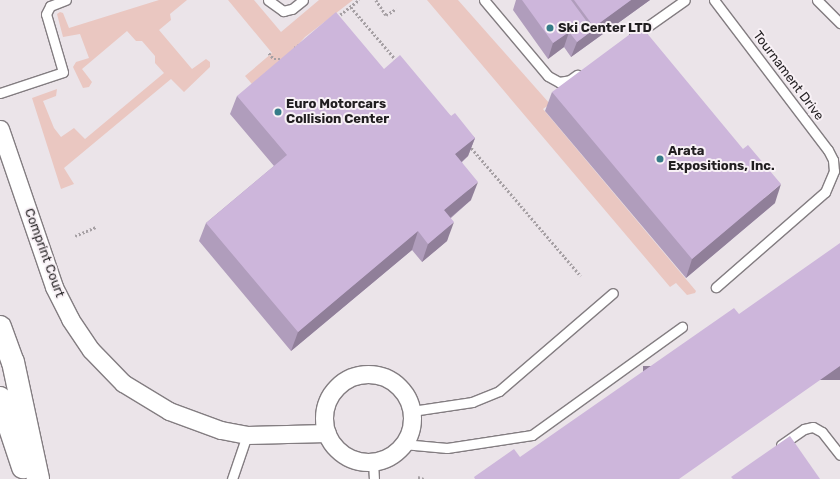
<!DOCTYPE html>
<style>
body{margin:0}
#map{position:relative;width:840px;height:479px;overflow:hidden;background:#ebe4e9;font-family:Rubik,sans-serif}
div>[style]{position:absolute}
.green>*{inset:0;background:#eac7c1}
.path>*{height:2.5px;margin-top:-1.25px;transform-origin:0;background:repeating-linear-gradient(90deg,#a6a0a4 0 2px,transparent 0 4px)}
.roads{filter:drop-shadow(1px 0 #837d81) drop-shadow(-1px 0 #837d81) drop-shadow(0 1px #837d81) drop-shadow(0 -1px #837d81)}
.service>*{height:9px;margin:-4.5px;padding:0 4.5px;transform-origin:4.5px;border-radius:4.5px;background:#fff}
.minor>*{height:17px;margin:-8.5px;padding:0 8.5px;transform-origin:8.5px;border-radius:8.5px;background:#fff}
.minor>.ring{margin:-8.5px;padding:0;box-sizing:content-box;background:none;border:17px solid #fff;border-radius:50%}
.motorway>*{height:22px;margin:-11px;padding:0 11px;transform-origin:11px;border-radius:11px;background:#fff}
.wall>*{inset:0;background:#b09dbc}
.shaded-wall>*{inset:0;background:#907f99;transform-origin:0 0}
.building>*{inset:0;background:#cdb6db}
.dots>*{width:11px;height:11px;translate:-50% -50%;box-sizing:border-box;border:2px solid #f8f1f6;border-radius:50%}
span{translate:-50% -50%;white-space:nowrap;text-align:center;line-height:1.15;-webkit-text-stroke:4px #f8f1f6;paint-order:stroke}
.poi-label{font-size:13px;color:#211e20;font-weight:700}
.left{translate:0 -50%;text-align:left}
.street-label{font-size:13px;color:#211e20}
</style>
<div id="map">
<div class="green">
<i style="clip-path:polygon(159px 0,187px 0,170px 14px,171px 20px,159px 30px,192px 69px,206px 59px,210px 62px,210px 67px,184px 92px,171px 79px,64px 168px,74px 184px,61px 189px,32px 98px,57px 89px,56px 96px,43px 101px,54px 128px,61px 137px,74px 128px,85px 139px,164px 73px,155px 63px,155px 56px,142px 41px,136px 41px,127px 31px,82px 69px,92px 82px,89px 87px,83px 88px,73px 67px,76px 62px,89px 58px,80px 34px,63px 37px,57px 14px,60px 12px,63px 13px,69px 28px)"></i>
<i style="clip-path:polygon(228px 0,254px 0,281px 32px,319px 0,353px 0,305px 37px,257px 90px,245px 76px,272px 53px)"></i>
<i style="clip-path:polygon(427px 0,458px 0,550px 104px,543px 109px,696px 291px,695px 293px,687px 295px,676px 283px,670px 287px)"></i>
</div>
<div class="path">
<i style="left:376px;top:0;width:18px;rotate:56deg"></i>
<i style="left:386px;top:15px;width:12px;rotate:-31deg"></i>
<i style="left:351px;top:7px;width:71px;rotate:49.6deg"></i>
<i style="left:337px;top:17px;width:28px;rotate:-38deg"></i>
<i style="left:294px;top:48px;width:13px;rotate:-32deg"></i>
<i style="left:269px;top:53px;width:8px;rotate:50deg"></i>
<i style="left:274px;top:59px;width:8px"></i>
<i style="left:469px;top:145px;width:172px;rotate:49.5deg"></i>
<i style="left:75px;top:236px;width:23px;rotate:-23deg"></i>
<i style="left:418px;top:477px;width:6px;rotate:18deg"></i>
</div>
<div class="roads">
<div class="service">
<i style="left:268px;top:0;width:19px;rotate:36deg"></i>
<i style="left:283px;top:11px;width:9px;rotate:-13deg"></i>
<i style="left:292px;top:9px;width:14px;rotate:-39deg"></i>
<i style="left:484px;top:0;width:99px;rotate:49.9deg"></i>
<i style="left:548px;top:76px;width:13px;rotate:29deg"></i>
<i style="left:559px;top:82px;width:11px;rotate:-10deg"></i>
<i style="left:570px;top:80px;width:9px;rotate:-36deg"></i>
<i style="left:714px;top:0;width:188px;rotate:52.8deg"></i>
<i style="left:828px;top:150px;width:11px;rotate:63deg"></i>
<i style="left:833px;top:160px;width:11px;rotate:85deg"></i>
<i style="left:834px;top:171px;width:23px;rotate:113deg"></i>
<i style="left:825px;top:192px;width:145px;rotate:138.9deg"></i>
<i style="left:817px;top:0;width:33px;rotate:45deg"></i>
<i style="left:634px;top:36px;width:62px;rotate:-35.2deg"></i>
<i style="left:0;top:93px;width:66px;rotate:-18.4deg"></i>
<i style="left:63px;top:72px;width:60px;rotate:-106.3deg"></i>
<i style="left:46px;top:14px;width:9px;rotate:-63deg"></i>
<i style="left:50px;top:6px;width:17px;rotate:-21deg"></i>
<i style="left:412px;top:411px;width:61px;rotate:-8.5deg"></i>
<i style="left:472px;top:402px;width:29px;rotate:-22deg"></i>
<i style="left:499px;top:391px;width:150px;rotate:-40.7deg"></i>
<i style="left:403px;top:444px;width:44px;rotate:5.2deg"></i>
<i style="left:447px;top:448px;width:86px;rotate:-8.7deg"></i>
<i style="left:532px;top:435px;width:185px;rotate:-35.8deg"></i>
<i style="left:781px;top:445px;width:28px;rotate:-35deg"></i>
<i style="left:804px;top:429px;width:9px;rotate:-13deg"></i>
<i style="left:813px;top:427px;width:10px;rotate:29deg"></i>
<i style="left:822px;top:432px;width:29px;rotate:52deg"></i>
<i style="left:373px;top:461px;width:18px;rotate:87deg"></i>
<i style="left:232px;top:479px;width:46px;rotate:-71.2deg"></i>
</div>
<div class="minor">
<i style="left:0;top:129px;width:167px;rotate:71.1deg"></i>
<i style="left:54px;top:287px;width:36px;rotate:63deg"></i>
<i style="left:70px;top:319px;width:37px;rotate:56deg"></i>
<i style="left:91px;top:350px;width:46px;rotate:45.9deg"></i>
<i style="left:123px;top:383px;width:54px;rotate:31.3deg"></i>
<i style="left:169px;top:411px;width:55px;rotate:20.1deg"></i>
<i style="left:221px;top:430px;width:26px;rotate:11deg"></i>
<i style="left:247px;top:435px;width:80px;rotate:-1.4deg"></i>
<i class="ring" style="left:324px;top:374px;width:71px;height:71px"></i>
</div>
<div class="motorway">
<i style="left:0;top:327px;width:37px;rotate:70deg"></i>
<i style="left:13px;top:362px;width:120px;rotate:77.9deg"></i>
<i style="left:0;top:398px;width:73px;rotate:71.6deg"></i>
</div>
</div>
<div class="wall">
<i style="clip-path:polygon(516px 0,650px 0,571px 57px,564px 47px,548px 59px,513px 10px)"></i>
<i style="clip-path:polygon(384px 69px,451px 116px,475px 138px,468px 156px,462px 162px,471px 200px,451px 218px,447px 241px,422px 262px,412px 250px,291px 351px,199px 241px,206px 223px,274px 166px,230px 114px,237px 96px)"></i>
<i style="clip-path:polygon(552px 92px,775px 203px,686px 278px,545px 111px)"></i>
</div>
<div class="shaded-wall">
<i style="clip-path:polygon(631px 0,650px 0,571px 57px,577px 42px,593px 30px,594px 27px)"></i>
<i style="clip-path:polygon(569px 32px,564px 47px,548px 59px,553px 43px)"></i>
<i style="clip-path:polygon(475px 138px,468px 156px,449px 173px,455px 154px)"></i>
<i style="clip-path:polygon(478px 182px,471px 200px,437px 229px,444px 210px)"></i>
<i style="clip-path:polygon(781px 184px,775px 203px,686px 278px,692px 259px)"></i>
<i style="clip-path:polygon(454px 222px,447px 241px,422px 262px,428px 244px)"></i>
<i style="clip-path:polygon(418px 231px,412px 250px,291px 351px,298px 332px)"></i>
<i style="left:840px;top:366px;width:14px;height:197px;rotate:90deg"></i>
</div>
<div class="building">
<i style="clip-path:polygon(522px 0,571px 0,593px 30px,577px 42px,569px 32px,553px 43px)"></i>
<i style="clip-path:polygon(574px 0,631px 0,594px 27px)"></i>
<i style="clip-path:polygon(336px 12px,384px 69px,400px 55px,451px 116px,455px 113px,475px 138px,455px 154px,478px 182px,444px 210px,454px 222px,428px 244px,418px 231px,298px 332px,206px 223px,287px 155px,237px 96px)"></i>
<i style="clip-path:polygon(641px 26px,743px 149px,748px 145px,781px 184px,692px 259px,552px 92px)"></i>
<i style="clip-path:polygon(840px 243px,840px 366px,679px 479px,475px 479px,474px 477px,514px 449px,520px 457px,734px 308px,739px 314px)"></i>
<i style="clip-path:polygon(790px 436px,820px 479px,733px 479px,731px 477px)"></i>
</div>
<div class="dots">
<i style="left:550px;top:28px;background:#367c88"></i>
<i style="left:278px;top:112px;background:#367c88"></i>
<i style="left:660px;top:159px;background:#367c88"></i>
</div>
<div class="poi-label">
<span class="left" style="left:558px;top:28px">Ski Center LTD</span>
<span class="left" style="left:286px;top:112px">Euro Motorcars<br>Collision Center</span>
<span class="left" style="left:668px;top:159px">Arata<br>Expositions, Inc.</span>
</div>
<div class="street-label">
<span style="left:788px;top:76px;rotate:53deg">Tournament Drive</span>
<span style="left:44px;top:253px;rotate:70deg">Comprint Court</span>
</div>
</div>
